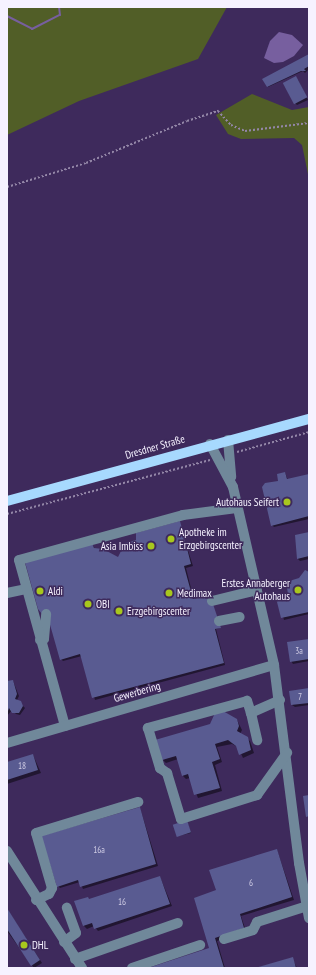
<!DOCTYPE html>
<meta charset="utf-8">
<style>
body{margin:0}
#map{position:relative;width:316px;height:975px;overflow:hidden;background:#3e2a5c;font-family:"PT Sans Narrow",sans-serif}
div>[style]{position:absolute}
.green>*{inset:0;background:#515e27}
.water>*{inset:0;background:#775f9f}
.shadow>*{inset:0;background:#0007}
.stream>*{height:2px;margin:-1px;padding:0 1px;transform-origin:1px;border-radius:1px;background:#775f9f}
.building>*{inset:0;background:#595b91;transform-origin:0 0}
.path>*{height:1.5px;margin-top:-0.75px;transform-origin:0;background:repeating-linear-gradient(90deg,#9386a7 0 2px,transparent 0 4px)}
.minor>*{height:10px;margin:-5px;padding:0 5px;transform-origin:5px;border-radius:5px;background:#70889a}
.major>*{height:10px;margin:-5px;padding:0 5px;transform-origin:5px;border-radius:5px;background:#a7d9fe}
.dots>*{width:11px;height:11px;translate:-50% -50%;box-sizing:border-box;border:2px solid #3e2a5c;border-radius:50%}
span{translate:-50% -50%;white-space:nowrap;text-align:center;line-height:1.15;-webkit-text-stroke:3px #3e2a5c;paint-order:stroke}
.number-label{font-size:9px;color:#cfcce4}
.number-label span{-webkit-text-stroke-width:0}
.street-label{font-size:11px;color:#f6f2ff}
.poi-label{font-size:11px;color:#f6f2ff}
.right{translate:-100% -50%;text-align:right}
.left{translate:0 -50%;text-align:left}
.frame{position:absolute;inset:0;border:8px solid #f6f2ff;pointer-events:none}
</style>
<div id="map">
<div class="green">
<i style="clip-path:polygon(7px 7px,227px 7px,198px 59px,79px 101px,7px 135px)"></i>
<i style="clip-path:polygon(252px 94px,292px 110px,309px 107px,309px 179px,302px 145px,294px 138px,241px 139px,228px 134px,216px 115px)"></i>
</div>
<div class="water">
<i style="clip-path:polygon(279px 32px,292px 35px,303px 45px,294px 56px,283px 62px,274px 63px,264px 58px,270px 41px)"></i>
</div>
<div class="shadow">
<i style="clip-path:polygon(309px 55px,309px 69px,305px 73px,303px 71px,268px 87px,264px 80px)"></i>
<i style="clip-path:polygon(298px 80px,308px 100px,297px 105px,295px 103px)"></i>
<i style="clip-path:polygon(285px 473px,288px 480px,309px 475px,309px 519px,274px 527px,272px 525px,279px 481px)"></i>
<i style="clip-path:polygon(179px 522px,193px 566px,186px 568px,194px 600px,210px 596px,220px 628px,216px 629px,225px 665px,95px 700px,82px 656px,63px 661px,61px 659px,92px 544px,95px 549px,118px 558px,137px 541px)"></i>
<i style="clip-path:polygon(309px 533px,309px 559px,300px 561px,298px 559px)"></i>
<i style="clip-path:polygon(309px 573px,309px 614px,284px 620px,278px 598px,289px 595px,299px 579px)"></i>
<i style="clip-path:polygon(309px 640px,309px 661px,293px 664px,291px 661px)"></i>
<i style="clip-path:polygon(13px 681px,19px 696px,17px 700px,25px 708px,20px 715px,16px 714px,12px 710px,7px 716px,7px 682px)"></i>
<i style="clip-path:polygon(309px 689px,309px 705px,295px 707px,292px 705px)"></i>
<i style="clip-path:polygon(237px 720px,242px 730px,240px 734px,250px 741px,254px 753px,243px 758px,238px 747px,232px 744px,217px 747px,222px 762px,215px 765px,222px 791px,198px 798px,190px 778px,186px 779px,183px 776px,178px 759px,166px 763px,163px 760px)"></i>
<i style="clip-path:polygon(33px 755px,41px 773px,7px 784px,7px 763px)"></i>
<i style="clip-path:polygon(140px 808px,158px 866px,83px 889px,80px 882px,60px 888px,58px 886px)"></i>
<i style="clip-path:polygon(187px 821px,191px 833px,178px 836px,177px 835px)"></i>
<i style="clip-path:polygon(277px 850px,294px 900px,241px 916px,246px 931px,217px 941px,225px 968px,150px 968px,211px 949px,217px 891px)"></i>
<i style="clip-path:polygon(160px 877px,172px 906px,98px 931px,94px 926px,87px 929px,84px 926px,90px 900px)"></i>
<i style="clip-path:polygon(7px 909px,42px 963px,34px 968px,7px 931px)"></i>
<i style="clip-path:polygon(292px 958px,297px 968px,257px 968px)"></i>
</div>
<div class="stream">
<i style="left:7px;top:16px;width:28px;rotate:27deg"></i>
<i style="left:32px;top:29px;width:31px;rotate:-27deg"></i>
<i style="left:60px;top:15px;width:8px;rotate:-97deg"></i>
</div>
<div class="building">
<i style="clip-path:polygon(309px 54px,309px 66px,304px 69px,306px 71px,301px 71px,267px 87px,262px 79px)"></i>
<i style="left:296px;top:76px;width:24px;height:15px;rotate:62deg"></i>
<i style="clip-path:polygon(285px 472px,287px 479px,309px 474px,309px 516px,271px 526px,262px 487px,265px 483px,278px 481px,277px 474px)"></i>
<i style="clip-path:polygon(180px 521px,191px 564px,184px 566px,193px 599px,210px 595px,221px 628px,215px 629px,224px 663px,92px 698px,80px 654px,60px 660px,47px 614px,42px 614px,38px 609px,25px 562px,92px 543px,94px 548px,103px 549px,118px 557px,125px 543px,136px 540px,136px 533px)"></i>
<i style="clip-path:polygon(309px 532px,309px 556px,297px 559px,295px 535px)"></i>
<i style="clip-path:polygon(305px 570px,309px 572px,309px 612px,281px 618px,276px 598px,288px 594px,286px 582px,299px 578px)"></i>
<i style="clip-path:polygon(309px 639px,309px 659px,290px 662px,287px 642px)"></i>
<i style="clip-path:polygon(13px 680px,17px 694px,15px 699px,21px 701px,23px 706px,19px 713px,12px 713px,9px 708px,7px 714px,7px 681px)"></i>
<i style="clip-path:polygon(309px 688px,309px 703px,291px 705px,289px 691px)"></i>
<i style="clip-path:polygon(223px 711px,237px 719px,239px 726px,237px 731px,248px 737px,251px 750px,239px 755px,236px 746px,228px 740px,215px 744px,220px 759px,212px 762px,220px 788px,194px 795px,188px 774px,182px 776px,176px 756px,162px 760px,155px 740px,210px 724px,215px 713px)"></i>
<i style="clip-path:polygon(33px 754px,38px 770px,7px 780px,7px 762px)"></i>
<i style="clip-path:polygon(309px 795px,309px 816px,306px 817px,303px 796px)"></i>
<i style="clip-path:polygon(140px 807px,156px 864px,80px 887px,78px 880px,57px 887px,41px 836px)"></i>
<i style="left:187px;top:820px;width:13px;height:15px;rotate:72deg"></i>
<i style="clip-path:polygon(277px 849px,292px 897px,240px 914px,244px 928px,215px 938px,224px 968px,148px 968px,209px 948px,194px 898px,216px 890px,209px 870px)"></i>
<i style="clip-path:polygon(160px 876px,170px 904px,94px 929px,92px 923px,83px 926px,74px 901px,88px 897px,89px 899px)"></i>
<i style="clip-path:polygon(7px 908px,40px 960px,31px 966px,7px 929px)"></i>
<i style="clip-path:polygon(293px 957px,296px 968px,255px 968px)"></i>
</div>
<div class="path">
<i style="left:7px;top:187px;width:83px;rotate:-16.9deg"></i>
<i style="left:86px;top:163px;width:109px;rotate:-22.6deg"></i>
<i style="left:187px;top:121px;width:33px;rotate:-18deg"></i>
<i style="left:218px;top:111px;width:19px;rotate:47deg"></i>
<i style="left:231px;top:125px;width:15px;rotate:23deg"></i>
<i style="left:245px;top:131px;width:64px;rotate:-7.1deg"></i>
<i style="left:237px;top:452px;width:75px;rotate:-15.5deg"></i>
<i style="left:7px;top:514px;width:210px;rotate:-14.9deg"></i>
</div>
<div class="minor">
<i style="left:228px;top:440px;width:37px;rotate:85deg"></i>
<i style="left:210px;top:444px;width:49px;rotate:61.9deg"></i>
<i style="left:233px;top:487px;width:183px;rotate:77deg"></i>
<i style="left:274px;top:665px;width:200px;rotate:82.8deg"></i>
<i style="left:299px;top:863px;width:56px;rotate:79.7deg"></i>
<i style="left:7px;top:593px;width:19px;rotate:-12deg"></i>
<i style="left:212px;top:601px;width:46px;rotate:-13.7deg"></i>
<i style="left:219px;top:621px;width:21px;rotate:-11deg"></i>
<i style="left:40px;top:640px;width:4px;rotate:-14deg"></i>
<i style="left:44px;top:639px;width:25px;rotate:-85deg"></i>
<i style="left:280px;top:700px;width:32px;rotate:156deg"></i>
<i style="left:251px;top:713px;width:13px;rotate:-108deg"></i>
<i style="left:247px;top:701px;width:103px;rotate:164.7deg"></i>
<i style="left:148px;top:728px;width:42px;rotate:73.3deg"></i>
<i style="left:160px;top:768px;width:9px;rotate:36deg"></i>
<i style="left:167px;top:773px;width:48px;rotate:73.1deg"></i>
<i style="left:181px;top:819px;width:80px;rotate:-17.5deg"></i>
<i style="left:257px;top:795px;width:52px;rotate:-54.5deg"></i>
<i style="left:251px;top:713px;width:28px;rotate:77deg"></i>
<i style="left:65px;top:726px;width:172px;rotate:-105.5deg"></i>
<i style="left:19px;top:560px;width:170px;rotate:-15.3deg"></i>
<i style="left:183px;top:515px;width:54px;rotate:-7.4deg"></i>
<i style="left:7px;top:743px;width:278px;rotate:-16.3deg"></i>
<i style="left:7px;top:851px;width:139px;rotate:57.3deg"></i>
<i style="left:36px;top:900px;width:14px;rotate:-25deg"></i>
<i style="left:49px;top:894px;width:7px;rotate:-63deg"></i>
<i style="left:52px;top:888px;width:57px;rotate:-106.2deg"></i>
<i style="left:36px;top:833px;width:107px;rotate:-16.9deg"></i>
<i style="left:224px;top:939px;width:30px;rotate:-17deg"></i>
<i style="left:253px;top:930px;width:9px;rotate:-63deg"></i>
<i style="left:257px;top:922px;width:52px;rotate:-17.7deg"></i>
<i style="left:64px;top:942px;width:15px;rotate:-37deg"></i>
<i style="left:76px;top:933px;width:27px;rotate:-110deg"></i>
<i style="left:75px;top:959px;width:109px;rotate:-19.3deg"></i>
<i style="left:132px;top:968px;width:72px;rotate:-18.7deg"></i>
</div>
<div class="major">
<i style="left:7px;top:501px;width:313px;rotate:-15.2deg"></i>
</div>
<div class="dots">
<i style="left:287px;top:502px;background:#a8c71d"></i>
<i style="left:171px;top:539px;background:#a8c71d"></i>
<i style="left:151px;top:546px;background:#a8c71d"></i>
<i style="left:298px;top:590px;background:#a8c71d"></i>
<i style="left:40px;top:591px;background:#a8c71d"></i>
<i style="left:169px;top:593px;background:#a8c71d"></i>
<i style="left:88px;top:604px;background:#a8c71d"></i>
<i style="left:119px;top:611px;background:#a8c71d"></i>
<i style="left:24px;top:945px;background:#a8c71d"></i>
</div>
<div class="number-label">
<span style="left:299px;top:651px">3a</span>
<span style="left:300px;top:697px">7</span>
<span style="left:22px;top:766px">18</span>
<span style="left:99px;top:850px">16a</span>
<span style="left:251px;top:883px">6</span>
<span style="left:122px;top:902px">16</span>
</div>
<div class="street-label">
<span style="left:155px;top:447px;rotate:-16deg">Dresdner Straße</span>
<span style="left:137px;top:692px;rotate:-16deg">Gewerbering</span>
</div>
<div class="poi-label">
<span class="right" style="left:279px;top:502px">Autohaus Seifert</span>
<span class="left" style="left:179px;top:539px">Apotheke im<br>Erzgebirgscenter</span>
<span class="right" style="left:143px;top:546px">Asia Imbiss</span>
<span class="right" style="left:290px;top:590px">Erstes Annaberger<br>Autohaus</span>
<span class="left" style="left:48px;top:591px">Aldi</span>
<span class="left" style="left:177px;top:593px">Medimax</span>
<span class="left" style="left:96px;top:604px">OBI</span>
<span class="left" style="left:127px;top:611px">Erzgebirgscenter</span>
<span class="left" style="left:32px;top:945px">DHL</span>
</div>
<div class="frame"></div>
</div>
